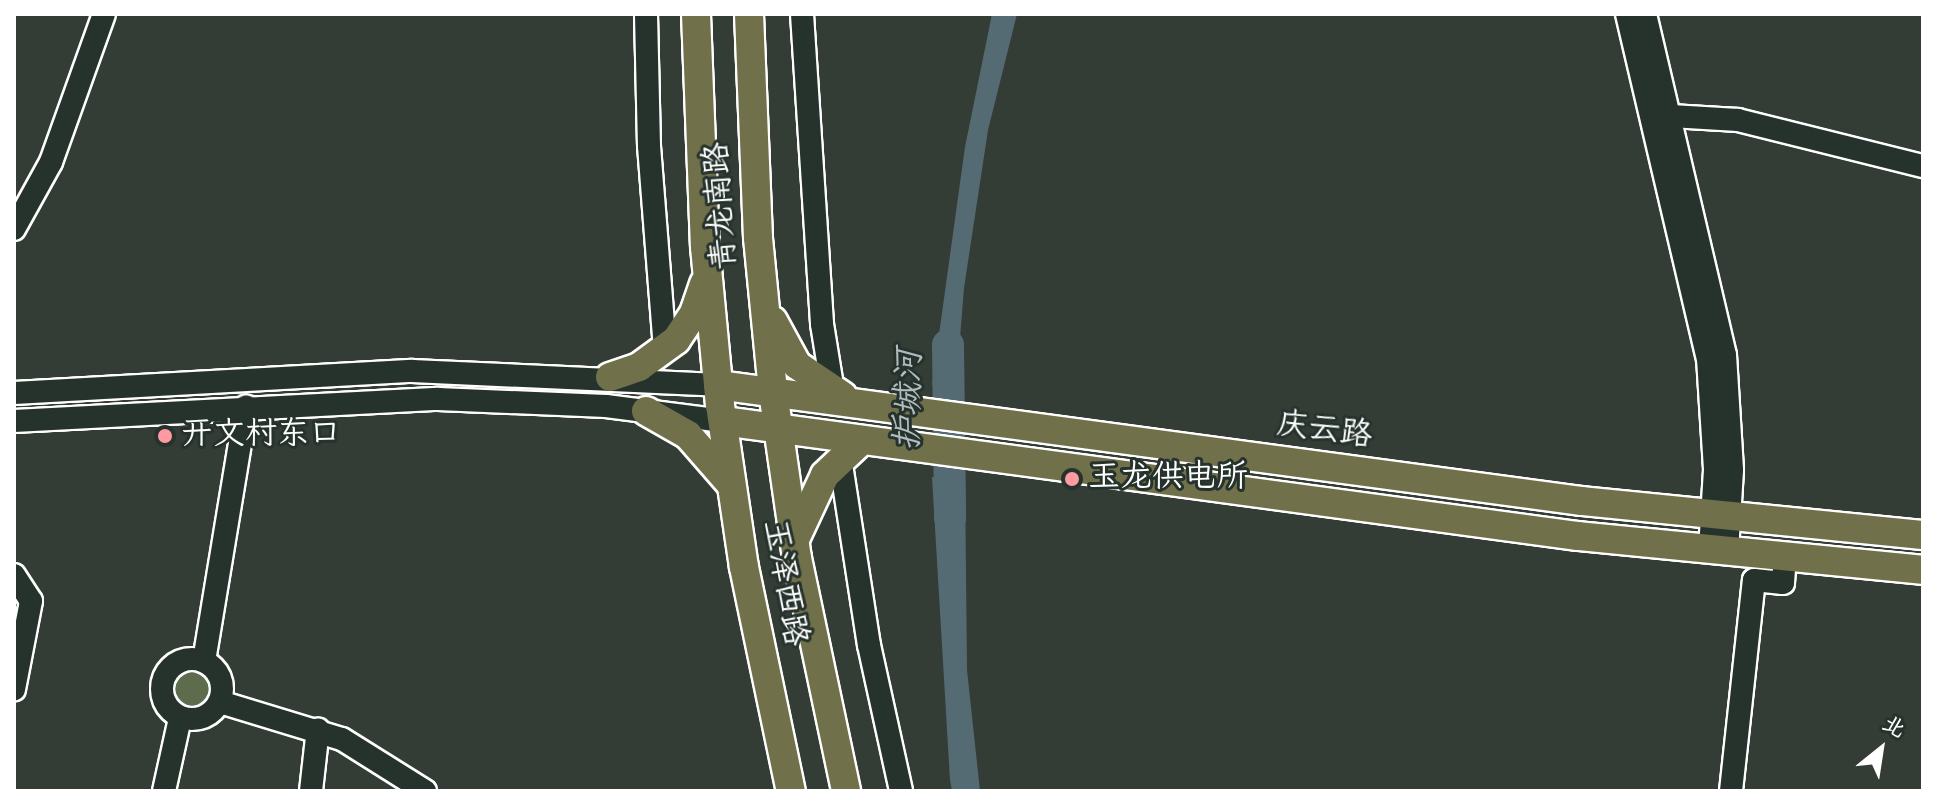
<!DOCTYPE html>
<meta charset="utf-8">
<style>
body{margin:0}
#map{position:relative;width:1937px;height:805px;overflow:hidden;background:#343c36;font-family:"Indie Flower","LXGW WenKai TC",sans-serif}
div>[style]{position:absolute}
.green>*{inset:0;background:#5e6c4e}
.round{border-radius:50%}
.water>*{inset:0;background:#556b73}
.river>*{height:32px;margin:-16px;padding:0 16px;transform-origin:16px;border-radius:16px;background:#556b73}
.roads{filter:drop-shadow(2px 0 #fff) drop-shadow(-2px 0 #fff) drop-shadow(0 2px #fff) drop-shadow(0 -2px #fff)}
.minor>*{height:22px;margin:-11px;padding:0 11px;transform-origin:11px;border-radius:11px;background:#26332d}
.minor>.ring{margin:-11px;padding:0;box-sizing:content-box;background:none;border:22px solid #26332d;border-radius:50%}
.major>*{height:28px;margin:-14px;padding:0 14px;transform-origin:14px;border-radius:14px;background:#70704a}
.dots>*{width:22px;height:22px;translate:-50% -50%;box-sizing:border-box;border:4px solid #26332d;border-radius:50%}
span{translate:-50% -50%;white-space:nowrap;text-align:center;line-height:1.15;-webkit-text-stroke:6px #26332d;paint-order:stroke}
.street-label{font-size:32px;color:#fff}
.poi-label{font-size:32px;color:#fff}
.left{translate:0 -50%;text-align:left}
.water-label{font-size:34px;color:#b2bcc0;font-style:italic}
.frame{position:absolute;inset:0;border:16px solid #fff;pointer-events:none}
.north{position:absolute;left:1841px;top:709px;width:80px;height:80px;-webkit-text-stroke:6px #26332d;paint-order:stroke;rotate:30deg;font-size:22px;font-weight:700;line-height:32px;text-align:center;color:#fff}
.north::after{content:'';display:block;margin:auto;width:28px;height:36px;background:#fff;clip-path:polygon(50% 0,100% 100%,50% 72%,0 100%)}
</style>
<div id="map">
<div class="green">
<i class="round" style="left:172px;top:670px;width:40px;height:40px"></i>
</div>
<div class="water">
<i style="clip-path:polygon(992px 14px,1017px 14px,988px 130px,964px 288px,956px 388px,932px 385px,965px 147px)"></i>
<i style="clip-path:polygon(932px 477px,965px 477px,967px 670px,980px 791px,952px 791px,950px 780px)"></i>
</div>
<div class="river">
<i style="left:948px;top:345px;width:173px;rotate:89.3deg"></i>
</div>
<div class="roads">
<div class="minor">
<i style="left:646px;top:14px;width:132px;rotate:88.7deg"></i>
<i style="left:649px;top:146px;width:205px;rotate:85.5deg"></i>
<i style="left:802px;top:14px;width:311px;rotate:86.3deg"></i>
<i style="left:822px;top:324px;width:69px;rotate:80.8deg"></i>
<i style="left:1627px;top:14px;width:353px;rotate:76.8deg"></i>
<i style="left:1708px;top:358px;width:112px;rotate:86.4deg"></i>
<i style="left:1715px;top:470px;width:80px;rotate:93.6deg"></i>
<i style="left:1645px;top:14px;width:350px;rotate:76.8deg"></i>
<i style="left:1725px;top:355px;width:115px;rotate:86.5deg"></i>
<i style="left:1732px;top:470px;width:81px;rotate:93.5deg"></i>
<i style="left:1671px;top:116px;width:67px;rotate:3.4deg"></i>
<i style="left:1738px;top:120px;width:191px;rotate:14deg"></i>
<i style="left:14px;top:229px;width:77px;rotate:-61.1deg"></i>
<i style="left:51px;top:162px;width:157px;rotate:-70.3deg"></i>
<i style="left:14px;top:393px;width:399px;rotate:-3.2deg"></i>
<i style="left:412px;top:371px;width:306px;rotate:2.6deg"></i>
<i style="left:14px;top:421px;width:425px;rotate:-3deg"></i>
<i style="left:438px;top:399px;width:168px;rotate:2.4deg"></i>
<i style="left:606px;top:406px;width:118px;rotate:7.3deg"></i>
<i style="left:840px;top:458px;width:189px;rotate:81.2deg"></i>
<i style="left:869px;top:645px;width:149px;rotate:77.6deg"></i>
<i style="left:14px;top:575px;width:31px;rotate:57deg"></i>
<i style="left:31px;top:601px;width:90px;rotate:100.9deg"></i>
<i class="ring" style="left:162px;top:659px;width:38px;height:38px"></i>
<i style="left:204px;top:661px;width:258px;rotate:-80.6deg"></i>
<i style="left:220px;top:702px;width:127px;rotate:16.9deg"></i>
<i style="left:342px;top:739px;width:98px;rotate:32.1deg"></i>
<i style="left:164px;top:791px;width:75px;rotate:-77.6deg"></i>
<i style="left:311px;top:791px;width:62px;rotate:-83.6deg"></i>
<i style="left:1731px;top:791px;width:212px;rotate:-83.8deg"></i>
<i style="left:1754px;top:580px;width:29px;rotate:6deg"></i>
<i style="left:1783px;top:583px;width:26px;rotate:-86deg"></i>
</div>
<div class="major">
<i style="left:696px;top:14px;width:233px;rotate:87.8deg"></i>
<i style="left:705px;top:247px;width:159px;rotate:84.6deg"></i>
<i style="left:720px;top:405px;width:164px;rotate:81.6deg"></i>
<i style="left:744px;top:567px;width:229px;rotate:78.2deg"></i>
<i style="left:749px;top:14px;width:224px;rotate:87.7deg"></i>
<i style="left:758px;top:238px;width:155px;rotate:84.4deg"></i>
<i style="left:773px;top:392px;width:168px;rotate:81.8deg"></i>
<i style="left:797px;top:558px;width:238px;rotate:78.1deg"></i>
<i style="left:773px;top:321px;width:50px;rotate:61.4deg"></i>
<i style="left:797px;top:365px;width:55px;rotate:34deg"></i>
<i style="left:610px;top:377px;width:31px;rotate:-19deg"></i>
<i style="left:639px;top:367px;width:46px;rotate:-36.1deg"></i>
<i style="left:676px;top:340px;width:32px;rotate:-56deg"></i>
<i style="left:694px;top:313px;width:31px;rotate:-71deg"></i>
<i style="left:718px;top:385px;width:872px;rotate:7.65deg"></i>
<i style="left:1582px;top:501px;width:343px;rotate:5.7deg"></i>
<i style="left:646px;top:411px;width:48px;rotate:29.7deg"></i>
<i style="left:688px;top:435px;width:62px;rotate:48.9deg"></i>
<i style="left:723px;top:421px;width:863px;rotate:7.66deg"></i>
<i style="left:1578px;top:536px;width:347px;rotate:5.6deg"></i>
<i style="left:796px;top:537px;width:68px;rotate:-64.9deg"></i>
<i style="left:825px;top:475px;width:51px;rotate:-43.4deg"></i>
</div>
</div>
<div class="dots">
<i style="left:165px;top:436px;background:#ff9aa2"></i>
<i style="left:1072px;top:479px;background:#ff9aa2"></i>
</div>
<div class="street-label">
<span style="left:723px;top:206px;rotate:-94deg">青龙南路</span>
<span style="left:1324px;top:432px;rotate:8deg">庆云路</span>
<span style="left:783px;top:583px;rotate:80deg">玉泽西路</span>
</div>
<div class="poi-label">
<span class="left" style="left:181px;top:436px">开文村东口</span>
<span class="left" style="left:1088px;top:479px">玉龙供电所</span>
</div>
<div class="water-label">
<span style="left:911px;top:400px;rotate:-89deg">护城河</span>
</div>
<div class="frame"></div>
<div class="north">北</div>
</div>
